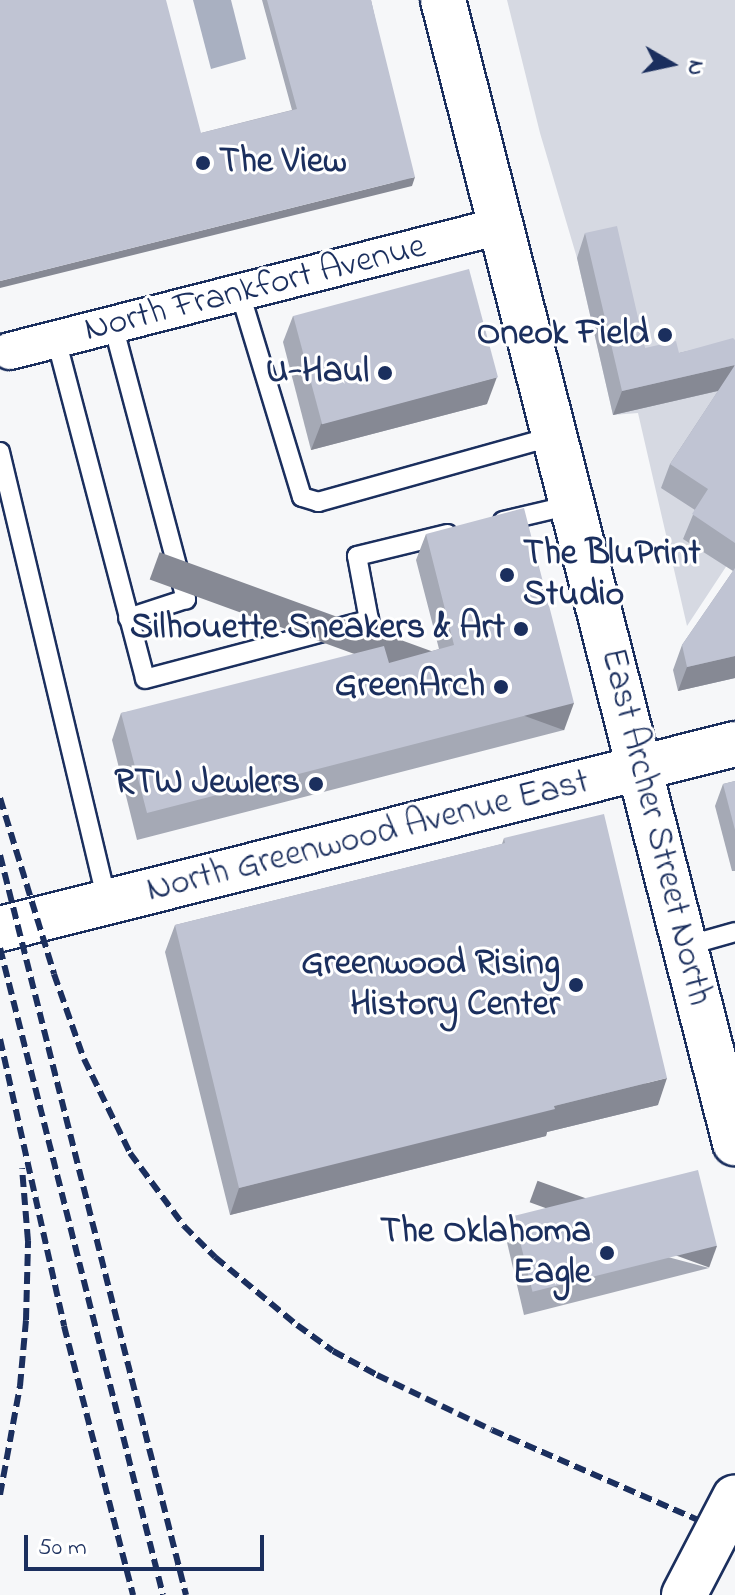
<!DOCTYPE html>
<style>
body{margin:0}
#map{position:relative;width:735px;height:1595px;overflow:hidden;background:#f6f7f9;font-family:"Indie Flower",sans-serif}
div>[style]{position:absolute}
.green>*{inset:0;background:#d6d9e2}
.water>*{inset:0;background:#a9b0c1}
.roads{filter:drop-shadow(2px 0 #1b2f5e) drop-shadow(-2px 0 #1b2f5e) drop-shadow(0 2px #1b2f5e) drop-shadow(0 -2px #1b2f5e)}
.service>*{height:18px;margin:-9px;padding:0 9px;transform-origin:9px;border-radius:9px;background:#fff}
.minor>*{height:36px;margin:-18px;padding:0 18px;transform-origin:18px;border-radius:18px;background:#fff}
.tertiary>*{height:44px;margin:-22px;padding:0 22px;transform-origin:22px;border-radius:22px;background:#fff}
.rail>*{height:6px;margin-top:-3px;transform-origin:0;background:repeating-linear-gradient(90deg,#1b2f5e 0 12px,transparent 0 18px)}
.bridges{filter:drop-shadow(2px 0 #1b2f5e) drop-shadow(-2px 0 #1b2f5e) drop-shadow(0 2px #1b2f5e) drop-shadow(0 -2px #1b2f5e)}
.motorway-bridge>*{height:44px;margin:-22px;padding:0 22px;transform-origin:22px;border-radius:22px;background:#fff}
.wall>*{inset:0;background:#a5a9b5}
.shaded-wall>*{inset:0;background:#868994;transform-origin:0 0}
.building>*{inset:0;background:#c0c4d3;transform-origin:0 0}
.dots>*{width:22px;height:22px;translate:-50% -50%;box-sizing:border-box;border:4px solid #fff;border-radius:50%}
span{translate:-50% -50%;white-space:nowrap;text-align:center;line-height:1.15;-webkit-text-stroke:6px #fff;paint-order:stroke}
.poi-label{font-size:36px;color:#1b2f5e;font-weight:700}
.left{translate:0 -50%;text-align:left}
.right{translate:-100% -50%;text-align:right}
.street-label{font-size:36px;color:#1b2f5e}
.north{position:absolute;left:631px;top:24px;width:80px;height:80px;-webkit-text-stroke:6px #fff;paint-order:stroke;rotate:99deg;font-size:22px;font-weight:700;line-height:32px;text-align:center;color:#1b2f5e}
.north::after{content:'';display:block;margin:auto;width:28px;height:36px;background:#1b2f5e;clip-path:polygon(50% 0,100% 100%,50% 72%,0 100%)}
.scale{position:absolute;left:24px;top:1535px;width:240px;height:36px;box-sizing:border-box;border:4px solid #1b2f5e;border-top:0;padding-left:10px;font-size:24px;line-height:28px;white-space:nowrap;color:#1b2f5e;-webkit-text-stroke:6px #fff;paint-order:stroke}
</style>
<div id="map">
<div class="green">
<i style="clip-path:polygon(507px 0,735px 0,735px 553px,687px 626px,638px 413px,613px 415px,577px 258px,540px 133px)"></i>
</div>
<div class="water">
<i style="clip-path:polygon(193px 0,231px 0,246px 59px,211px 69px)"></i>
</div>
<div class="roads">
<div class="service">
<i style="left:240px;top:293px;width:213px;rotate:73.1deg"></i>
<i style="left:302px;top:497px;width:17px;rotate:17deg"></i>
<i style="left:318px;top:502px;width:246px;rotate:-15.6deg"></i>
<i style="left:113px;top:325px;width:284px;rotate:75.1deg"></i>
<i style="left:186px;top:599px;width:61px;rotate:161.9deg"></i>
<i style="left:56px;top:339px;width:351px;rotate:75.3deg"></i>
<i style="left:145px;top:679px;width:232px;rotate:-14.8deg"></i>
<i style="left:369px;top:620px;width:65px;rotate:-100.6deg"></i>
<i style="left:357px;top:556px;width:93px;rotate:-13.7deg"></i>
<i style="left:0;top:452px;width:463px;rotate:76.6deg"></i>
<i style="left:503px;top:521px;width:70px;rotate:-13.2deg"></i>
<i style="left:686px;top:946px;width:51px;rotate:-15.9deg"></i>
</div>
<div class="minor">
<i style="left:10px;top:351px;width:506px;rotate:-14.31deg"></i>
</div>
<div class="tertiary">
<i style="left:443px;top:0;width:1180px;rotate:75.67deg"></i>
<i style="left:0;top:929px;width:758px;rotate:-14.13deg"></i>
</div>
</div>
<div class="rail">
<i style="left:0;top:798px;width:184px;rotate:72.9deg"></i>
<i style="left:54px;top:974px;width:90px;rotate:70.6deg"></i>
<i style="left:84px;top:1059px;width:105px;rotate:63.9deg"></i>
<i style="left:130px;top:1153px;width:91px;rotate:53.5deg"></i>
<i style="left:184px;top:1226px;width:44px;rotate:45deg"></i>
<i style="left:215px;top:1257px;width:107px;rotate:39.7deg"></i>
<i style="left:297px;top:1325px;width:44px;rotate:35.8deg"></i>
<i style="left:333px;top:1351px;width:50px;rotate:28.6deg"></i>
<i style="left:377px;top:1375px;width:127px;rotate:25.6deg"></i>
<i style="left:492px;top:1430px;width:265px;rotate:23.6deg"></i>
<i style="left:0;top:855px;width:763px;rotate:75.89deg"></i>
<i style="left:0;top:948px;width:667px;rotate:75.86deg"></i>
<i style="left:0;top:1039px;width:294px;rotate:77.4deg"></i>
<i style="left:64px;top:1326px;width:278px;rotate:75.6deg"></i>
<i style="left:0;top:1495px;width:111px;rotate:-79.6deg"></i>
<i style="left:20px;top:1386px;width:66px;rotate:-84.8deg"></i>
<i style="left:26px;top:1320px;width:79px;rotate:-88.5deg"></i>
<i style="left:28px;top:1241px;width:73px;rotate:-94.7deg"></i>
</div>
<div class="bridges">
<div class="motorway-bridge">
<i style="left:684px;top:1595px;width:110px;rotate:-62.5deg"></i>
</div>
</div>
<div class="wall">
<i style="clip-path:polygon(262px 0,371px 0,412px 186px,201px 133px,292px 110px)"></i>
<i style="clip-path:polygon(585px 233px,645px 348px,679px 353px,735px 340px,735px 678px,678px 691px,673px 670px,682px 645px,733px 571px,683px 539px,695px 510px,661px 488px,670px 464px,718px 391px,613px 415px,577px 258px)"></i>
<i style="clip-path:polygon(293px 316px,487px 404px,311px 450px,283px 342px)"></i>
<i style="clip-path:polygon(426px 534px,564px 730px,137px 840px,112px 740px,121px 713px,389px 663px,439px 649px,416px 560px)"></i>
<i style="clip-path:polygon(735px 781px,735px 871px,732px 871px,715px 806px,723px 784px)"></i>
<i style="clip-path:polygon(504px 838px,658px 1105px,547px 1132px,546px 1136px,230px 1215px,165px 952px,175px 925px,502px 844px)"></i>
<i style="clip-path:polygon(514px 1216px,709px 1268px,524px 1315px,506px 1238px)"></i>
</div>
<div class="shaded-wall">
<i style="clip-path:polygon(415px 177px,412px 186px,0 288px,0 281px)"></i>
<i style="clip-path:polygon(735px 365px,726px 389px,613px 415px,622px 391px)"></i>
<i style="clip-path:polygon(497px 377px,487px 404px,311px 450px,321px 424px)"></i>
<i style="clip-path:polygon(735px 656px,735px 678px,678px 691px,687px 667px)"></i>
<i style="left:574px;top:703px;width:29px;height:441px;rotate:110deg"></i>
<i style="clip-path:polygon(667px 1078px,658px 1105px,547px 1132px,546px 1136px,230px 1215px,239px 1188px,554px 1106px)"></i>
<i style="left:717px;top:1246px;width:23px;height:191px;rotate:110deg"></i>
</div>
<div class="building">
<i style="clip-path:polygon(0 0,166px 0,201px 133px,297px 109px,267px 0,371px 0,415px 177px,0 281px)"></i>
<i style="clip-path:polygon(617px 226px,645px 348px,676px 341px,679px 353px,733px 338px,735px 340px,735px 543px,692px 514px,708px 489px,670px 464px,735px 365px,622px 391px,585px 233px)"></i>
<i style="left:469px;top:269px;width:112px;height:182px;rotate:75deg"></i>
<i style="clip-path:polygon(524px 508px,574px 703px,147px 813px,121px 713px,384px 646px,389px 663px,454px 645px,426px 534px)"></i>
<i style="clip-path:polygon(735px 568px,735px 656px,687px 667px,682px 645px)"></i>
<i style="clip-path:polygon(735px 781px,735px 830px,723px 784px)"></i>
<i style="clip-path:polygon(604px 814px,667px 1078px,554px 1106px,555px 1109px,239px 1188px,175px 925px,505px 843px,504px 838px)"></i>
<i style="left:698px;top:1170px;width:78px;height:190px;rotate:76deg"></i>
</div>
<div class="dots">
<i style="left:203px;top:163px;background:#1b2f5e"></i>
<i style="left:665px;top:335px;background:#1b2f5e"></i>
<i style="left:385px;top:373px;background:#1b2f5e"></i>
<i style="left:507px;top:575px;background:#1b2f5e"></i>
<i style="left:521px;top:629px;background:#1b2f5e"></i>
<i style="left:501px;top:687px;background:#1b2f5e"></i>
<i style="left:316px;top:784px;background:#1b2f5e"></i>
<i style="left:576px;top:985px;background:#1b2f5e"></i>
<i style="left:607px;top:1253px;background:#1b2f5e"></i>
</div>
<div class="poi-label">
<span class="left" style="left:219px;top:163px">The View</span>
<span class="right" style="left:649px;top:335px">Oneok Field</span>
<span class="right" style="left:369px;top:373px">U-Haul</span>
<span class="left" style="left:523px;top:575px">The BluPrint<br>Studio</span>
<span class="right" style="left:505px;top:629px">Silhouette Sneakers &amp; Art</span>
<span class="right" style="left:485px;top:687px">GreenArch</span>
<span class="right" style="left:300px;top:784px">RTW Jewlers</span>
<span class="right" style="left:560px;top:985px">Greenwood Rising<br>History Center</span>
<span class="right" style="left:591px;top:1253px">The Oklahoma<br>Eagle</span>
</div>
<div class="street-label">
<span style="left:255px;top:289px;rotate:-14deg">North Frankfort Avenue</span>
<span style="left:655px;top:827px;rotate:76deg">East Archer Street North</span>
<span style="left:368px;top:837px;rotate:-14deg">North Greenwood Avenue East</span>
</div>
<div class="north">N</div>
<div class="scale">50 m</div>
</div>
